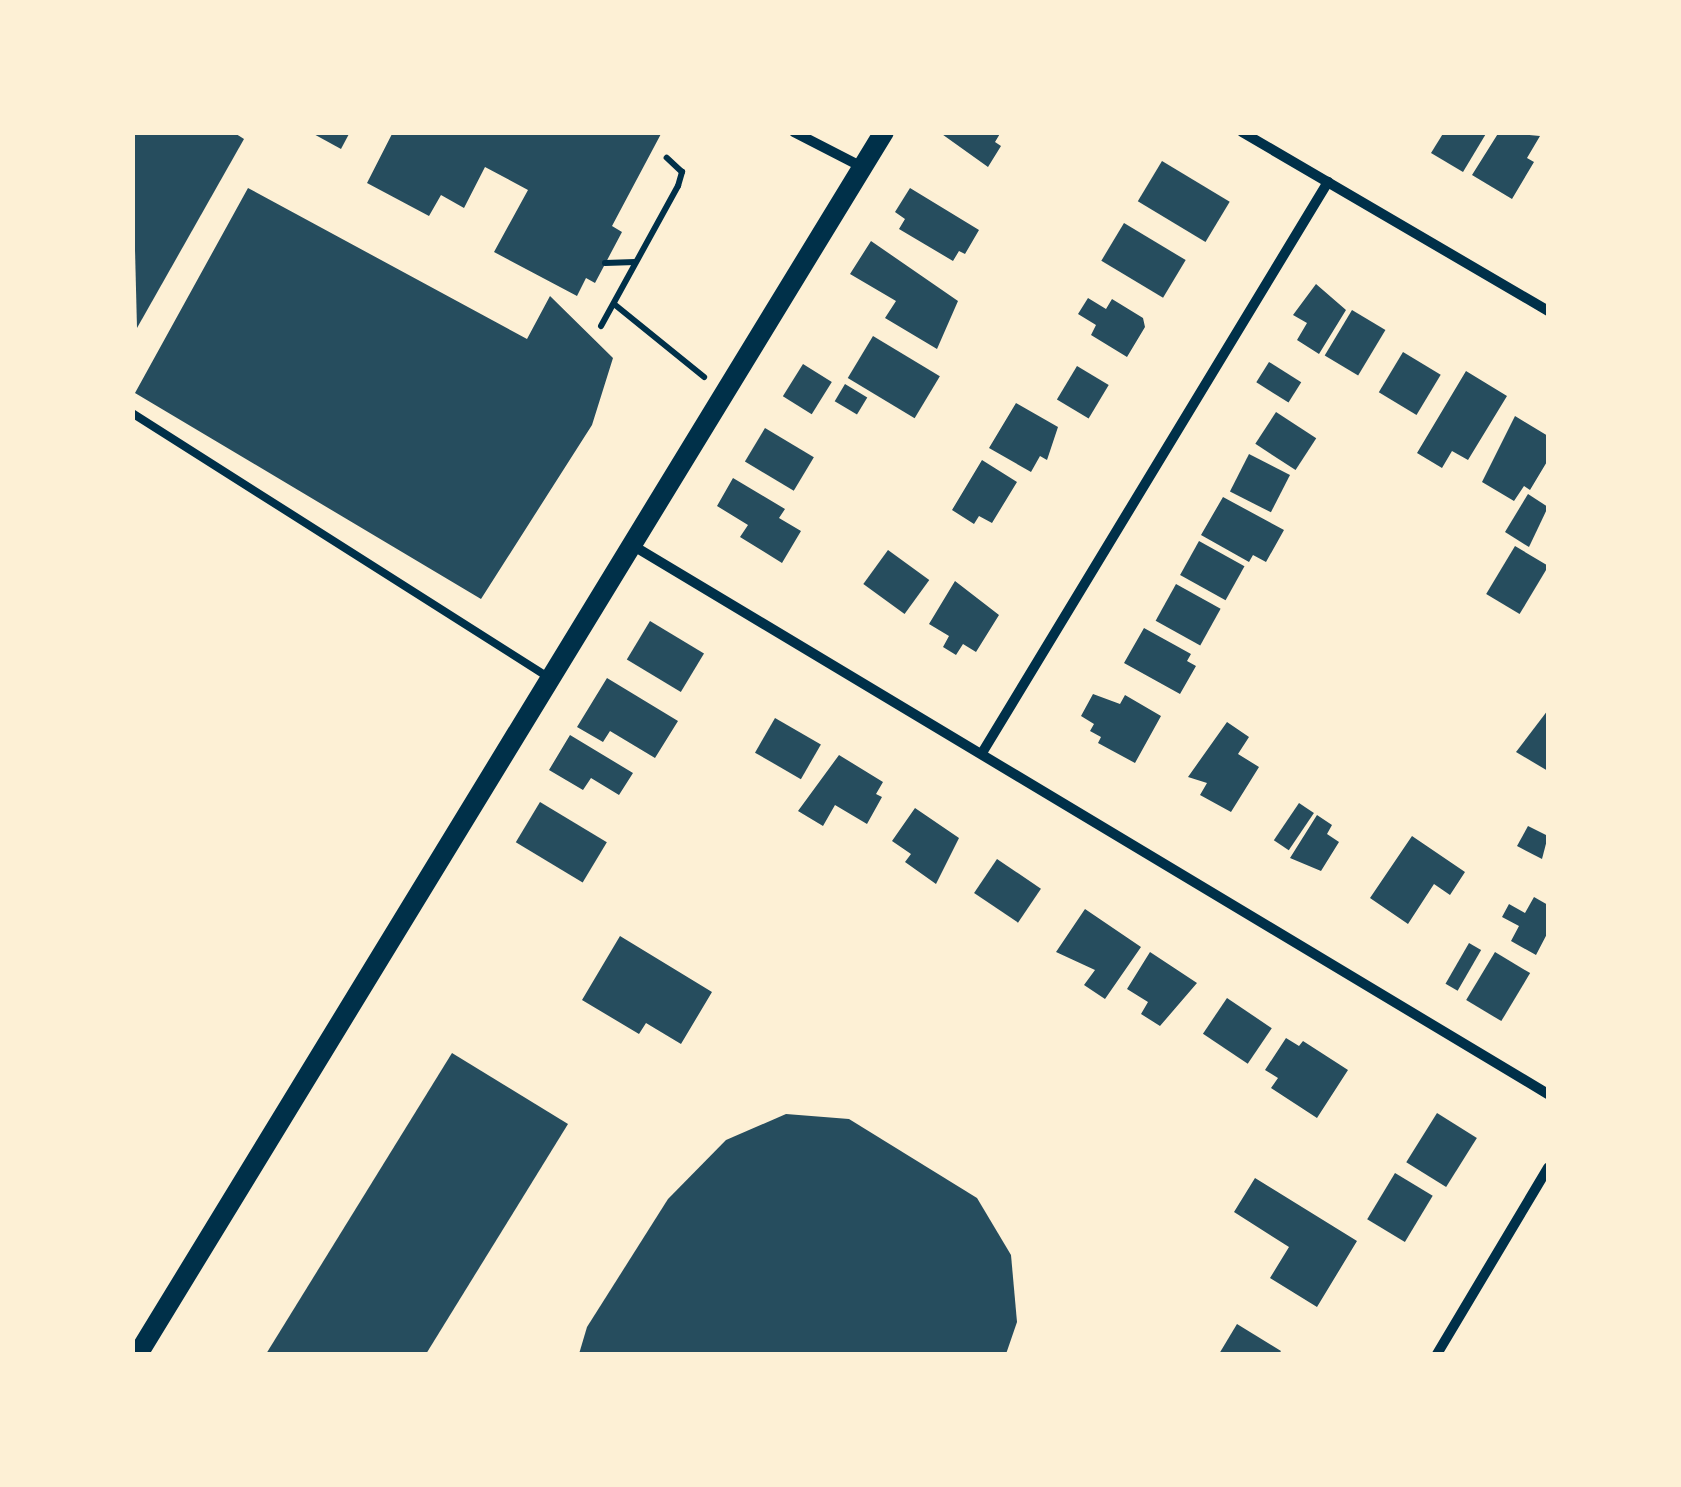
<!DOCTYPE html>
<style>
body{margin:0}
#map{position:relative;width:1681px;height:1487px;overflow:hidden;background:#fdf0d5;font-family:"Source Sans 3",sans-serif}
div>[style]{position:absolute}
.building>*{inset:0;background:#264d5e;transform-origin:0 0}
.path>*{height:6px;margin:-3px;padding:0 3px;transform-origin:3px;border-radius:3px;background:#003049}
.service>*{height:8px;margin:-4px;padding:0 4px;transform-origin:4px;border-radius:4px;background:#003049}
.minor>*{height:10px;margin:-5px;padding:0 5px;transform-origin:5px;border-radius:5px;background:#003049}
.secondary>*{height:20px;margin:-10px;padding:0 10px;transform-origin:10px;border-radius:10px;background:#003049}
span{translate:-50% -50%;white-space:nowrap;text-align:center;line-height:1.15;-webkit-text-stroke:9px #fdf0d5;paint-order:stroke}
.frame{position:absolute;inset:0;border:135px solid #fdf0d5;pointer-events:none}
</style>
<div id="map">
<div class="building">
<i style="clip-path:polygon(132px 132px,233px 132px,244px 139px,137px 328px)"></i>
<i style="clip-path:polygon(310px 132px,350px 132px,341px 149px)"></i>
<i style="clip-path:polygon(393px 132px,662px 132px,612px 226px,622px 232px,595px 283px,586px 278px,577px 296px,494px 252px,528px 190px,485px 167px,464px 208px,441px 195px,429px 216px,367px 183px)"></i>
<i style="clip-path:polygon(939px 132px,1001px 132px,995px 142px,1001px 146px,988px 167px)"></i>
<i style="clip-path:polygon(1444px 132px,1487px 132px,1463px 172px,1431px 153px)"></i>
<i style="clip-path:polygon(1499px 132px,1540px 136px,1527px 158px,1534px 162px,1512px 199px,1472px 175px)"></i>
<i style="left:1162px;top:161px;width:79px;height:47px;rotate:31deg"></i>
<i style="clip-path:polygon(248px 188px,527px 339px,550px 296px,613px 358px,592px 425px,481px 599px,135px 393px)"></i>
<i style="clip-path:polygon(910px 188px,979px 230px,965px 254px,959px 251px,953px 261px,899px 229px,905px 219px,895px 212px)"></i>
<i style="left:1124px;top:223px;width:72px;height:44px;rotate:31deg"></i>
<i style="clip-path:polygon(871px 241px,958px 301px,937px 349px,885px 318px,896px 301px,850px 274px)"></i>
<i style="clip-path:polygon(1316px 284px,1346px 310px,1319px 354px,1297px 340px,1307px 323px,1293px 315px)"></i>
<i style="clip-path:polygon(1088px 298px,1106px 309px,1112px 299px,1143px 318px,1145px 327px,1127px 357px,1091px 335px,1096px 325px,1078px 314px)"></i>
<i style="left:1352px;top:310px;width:39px;height:53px;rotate:31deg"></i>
<i style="left:873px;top:336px;width:78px;height:49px;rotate:31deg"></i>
<i style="left:1403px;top:352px;width:44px;height:47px;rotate:31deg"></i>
<i style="left:1269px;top:362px;width:38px;height:24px;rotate:32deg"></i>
<i style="left:803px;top:364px;width:34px;height:38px;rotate:32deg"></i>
<i style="left:1077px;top:366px;width:37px;height:39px;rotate:31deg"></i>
<i style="clip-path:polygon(1466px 371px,1507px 396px,1468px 460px,1452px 451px,1442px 468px,1417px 453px)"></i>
<i style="left:845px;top:384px;width:26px;height:20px;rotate:31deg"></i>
<i style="clip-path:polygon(1016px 403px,1058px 427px,1047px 460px,1040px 456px,1031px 472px,989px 448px)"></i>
<i style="left:1276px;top:412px;width:48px;height:38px;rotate:33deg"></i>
<i style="clip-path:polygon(1515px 416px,1548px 436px,1548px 460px,1530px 490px,1524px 486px,1514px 501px,1482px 482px)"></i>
<i style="left:765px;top:428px;width:57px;height:39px;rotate:31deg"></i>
<i style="left:1249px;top:454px;width:46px;height:42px;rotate:27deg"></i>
<i style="clip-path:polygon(982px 460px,1017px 482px,992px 523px,979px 516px,974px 524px,952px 510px)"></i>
<i style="clip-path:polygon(733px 478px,785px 509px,779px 518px,801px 531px,782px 563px,740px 537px,748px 525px,717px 506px)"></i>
<i style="clip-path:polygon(1528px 494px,1548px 507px,1529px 547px,1505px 532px)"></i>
<i style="clip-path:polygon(1223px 497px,1284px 530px,1266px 562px,1253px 555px,1249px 562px,1201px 535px)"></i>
<i style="left:1199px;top:541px;width:52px;height:39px;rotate:29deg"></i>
<i style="left:1515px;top:546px;width:39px;height:56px;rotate:31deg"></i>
<i style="left:888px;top:550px;width:51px;height:42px;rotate:36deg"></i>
<i style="clip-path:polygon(955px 581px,999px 615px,976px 652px,963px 644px,956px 655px,943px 647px,949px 636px,929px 624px)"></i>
<i style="left:1176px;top:584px;width:51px;height:42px;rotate:29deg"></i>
<i style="left:650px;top:621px;width:63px;height:45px;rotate:31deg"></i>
<i style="clip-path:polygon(1144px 628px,1191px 654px,1187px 661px,1196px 666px,1180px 694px,1124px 663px)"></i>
<i style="clip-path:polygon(607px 678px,678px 721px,655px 758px,610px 731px,603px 742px,577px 727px)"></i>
<i style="clip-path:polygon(1093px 694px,1120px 704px,1125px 695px,1161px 716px,1135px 763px,1098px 743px,1101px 737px,1090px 731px,1094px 724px,1081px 716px)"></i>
<i style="clip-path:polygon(1548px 710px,1548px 771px,1516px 752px)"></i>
<i style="left:775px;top:718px;width:53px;height:40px;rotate:30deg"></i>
<i style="clip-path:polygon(1227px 722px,1249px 737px,1238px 754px,1259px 767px,1231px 812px,1200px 795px,1207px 783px,1188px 777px)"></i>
<i style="clip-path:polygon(570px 735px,633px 773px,619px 795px,591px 778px,583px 790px,549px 770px)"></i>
<i style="clip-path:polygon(839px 755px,883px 782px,876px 794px,882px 797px,867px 824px,835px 805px,823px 826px,798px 811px)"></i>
<i style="left:540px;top:802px;width:78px;height:47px;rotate:31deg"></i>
<i style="left:1299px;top:803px;width:18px;height:45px;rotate:34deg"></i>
<i style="clip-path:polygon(915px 808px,959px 838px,936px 884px,905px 862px,911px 854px,892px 841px)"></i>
<i style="clip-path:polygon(1317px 815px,1332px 825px,1327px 834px,1339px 842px,1321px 871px,1290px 858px)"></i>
<i style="clip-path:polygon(1528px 826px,1548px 836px,1542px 859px,1517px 846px)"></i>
<i style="clip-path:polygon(1412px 836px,1465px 872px,1450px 895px,1434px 884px,1408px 924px,1370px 898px)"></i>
<i style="left:997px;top:859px;width:53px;height:41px;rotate:34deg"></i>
<i style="clip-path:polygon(1534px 897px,1548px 905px,1548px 932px,1536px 955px,1511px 941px,1519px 926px,1502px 917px,1509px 904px,1525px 913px)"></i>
<i style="clip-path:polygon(1085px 909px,1141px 947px,1105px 999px,1084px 985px,1095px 970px,1056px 952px)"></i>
<i style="clip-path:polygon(620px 936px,712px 992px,681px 1044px,646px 1023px,639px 1034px,582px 1000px)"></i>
<i style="left:1469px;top:943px;width:14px;height:47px;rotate:30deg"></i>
<i style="clip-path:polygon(1150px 952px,1197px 983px,1160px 1026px,1141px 1014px,1148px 1002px,1127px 989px)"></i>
<i style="left:1495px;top:952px;width:41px;height:56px;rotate:31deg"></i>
<i style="left:1227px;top:998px;width:54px;height:43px;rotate:34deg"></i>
<i style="clip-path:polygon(1286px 1038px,1299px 1046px,1303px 1041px,1348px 1070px,1317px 1118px,1271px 1088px,1278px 1078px,1265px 1070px)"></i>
<i style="clip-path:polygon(452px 1053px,568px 1124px,426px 1354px,266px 1354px)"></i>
<i style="left:1437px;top:1113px;width:47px;height:58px;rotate:32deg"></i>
<i style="clip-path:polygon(786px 1114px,849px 1119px,977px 1198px,1011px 1255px,1017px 1322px,1006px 1354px,579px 1354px,587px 1327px,668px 1199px,726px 1140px)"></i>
<i style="left:1395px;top:1173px;width:44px;height:54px;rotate:31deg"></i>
<i style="clip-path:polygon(1255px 1178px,1357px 1241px,1317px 1307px,1270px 1278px,1289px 1247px,1234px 1212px)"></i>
<i style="clip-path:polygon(1237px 1324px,1281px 1351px,1279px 1354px,1219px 1354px)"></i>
</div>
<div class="path">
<i style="left:605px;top:263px;width:30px;rotate:-2deg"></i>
<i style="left:614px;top:304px;width:116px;rotate:39deg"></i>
<i style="left:601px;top:326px;width:160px;rotate:-61.2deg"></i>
<i style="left:678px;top:186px;width:15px;rotate:-74deg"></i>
<i style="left:682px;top:172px;width:21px;rotate:-137deg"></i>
</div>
<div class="service">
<i style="left:132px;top:413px;width:491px;rotate:32.4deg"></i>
</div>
<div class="minor">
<i style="left:794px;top:132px;width:76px;rotate:27.2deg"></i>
<i style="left:1242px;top:132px;width:355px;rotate:30.3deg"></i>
<i style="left:632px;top:545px;width:1068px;rotate:30.94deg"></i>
<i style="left:982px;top:753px;width:668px;rotate:-58.79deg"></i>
<i style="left:1437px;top:1354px;width:217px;rotate:-59.2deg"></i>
</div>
<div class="secondary">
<i style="left:138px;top:1354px;width:1432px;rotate:-58.6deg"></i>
</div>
<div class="frame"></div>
</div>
